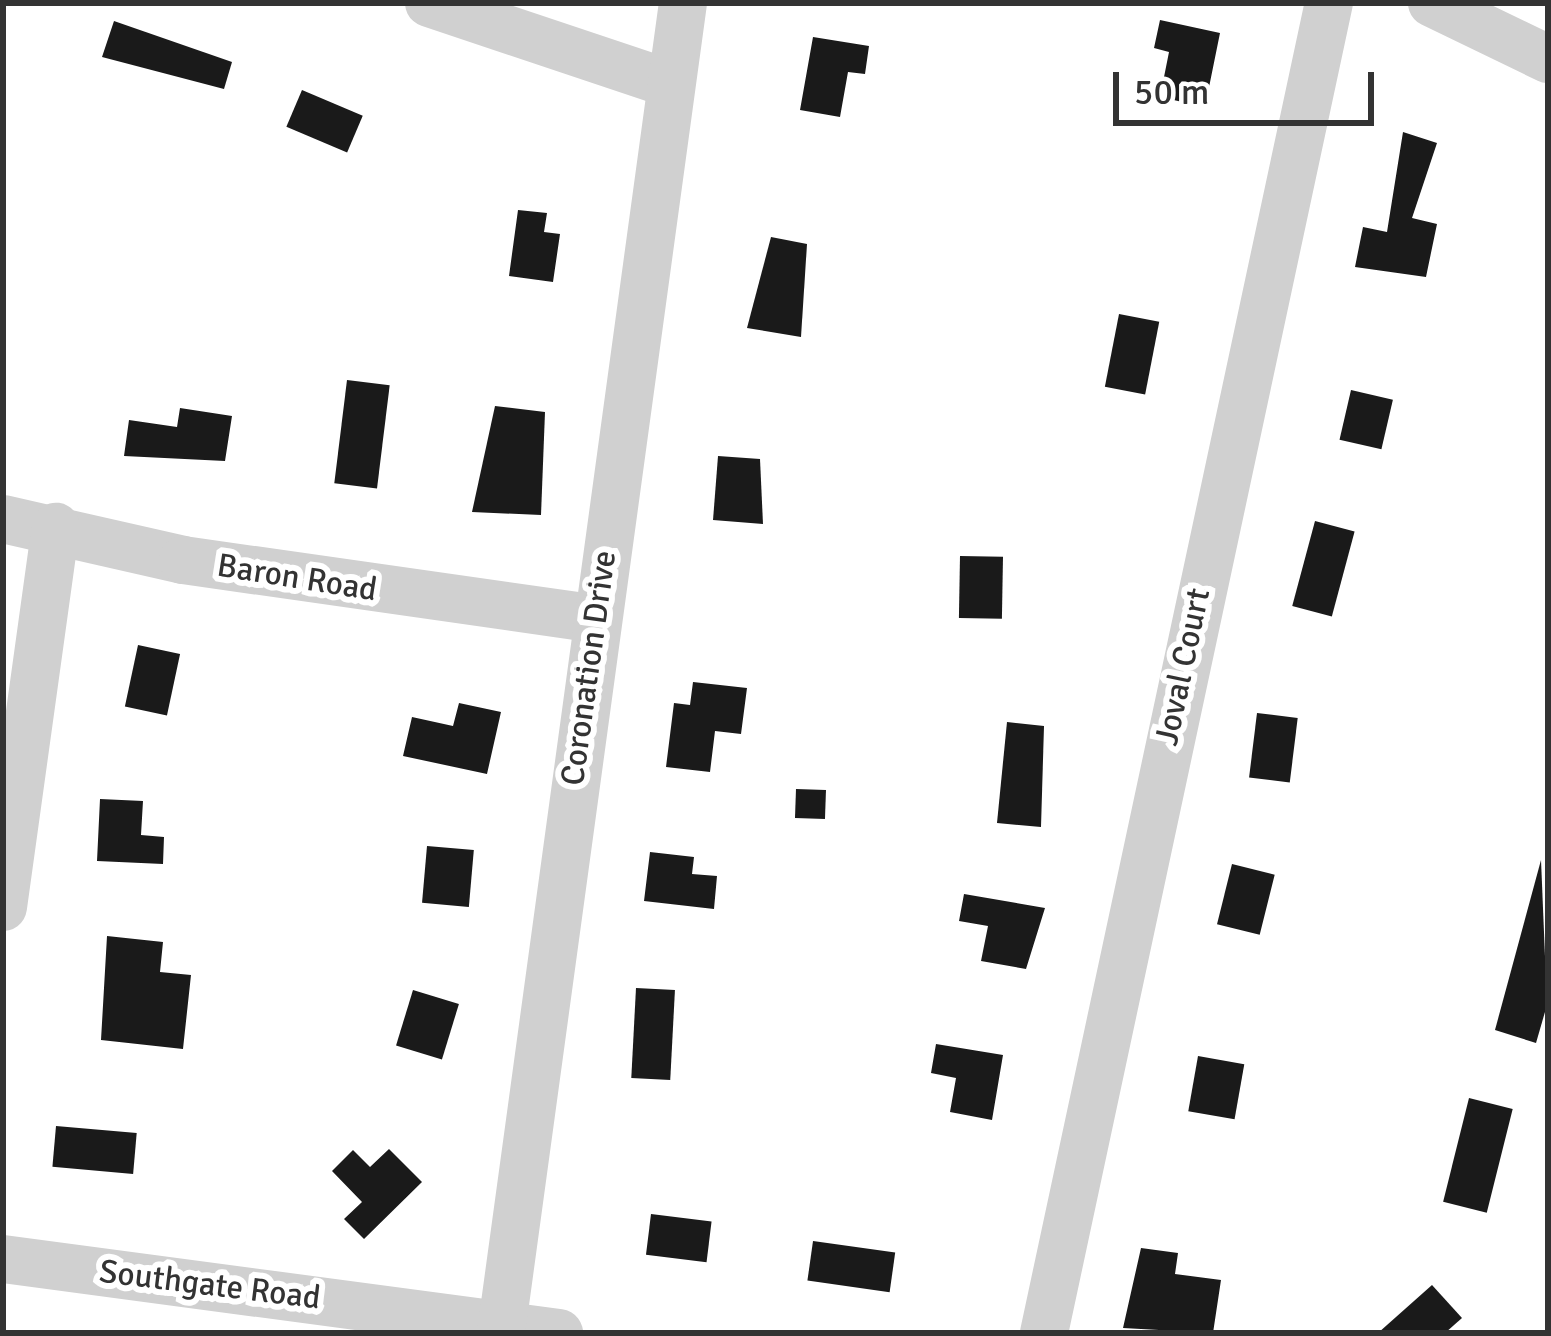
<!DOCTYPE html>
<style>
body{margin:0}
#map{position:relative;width:1551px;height:1336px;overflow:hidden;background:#fff;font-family:Signika,sans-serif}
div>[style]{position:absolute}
.building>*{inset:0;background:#1a1a1a;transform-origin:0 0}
.minor>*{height:48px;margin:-24px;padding:0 24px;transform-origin:24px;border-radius:24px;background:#d0d0d0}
span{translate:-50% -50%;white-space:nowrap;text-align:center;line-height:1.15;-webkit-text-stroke:12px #fff;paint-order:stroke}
.street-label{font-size:33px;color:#333}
.frame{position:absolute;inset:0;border:6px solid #333;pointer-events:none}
.scale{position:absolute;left:1113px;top:72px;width:261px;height:54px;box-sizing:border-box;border:6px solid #333;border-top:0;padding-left:15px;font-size:36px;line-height:42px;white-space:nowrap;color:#333;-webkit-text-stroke:9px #fff;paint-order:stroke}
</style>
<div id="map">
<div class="building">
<i style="clip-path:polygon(1160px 20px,1220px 33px,1205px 107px,1160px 97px,1169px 52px,1154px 48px)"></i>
<i style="clip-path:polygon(114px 21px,232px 62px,224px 89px,102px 57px)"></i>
<i style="clip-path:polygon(813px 37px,869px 46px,865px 74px,848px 72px,840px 117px,800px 110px)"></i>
<i style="left:302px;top:90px;width:66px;height:40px;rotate:23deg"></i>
<i style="clip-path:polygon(1403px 132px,1437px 143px,1412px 218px,1437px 224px,1426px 277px,1355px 267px,1363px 227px,1387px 232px)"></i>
<i style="clip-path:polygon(518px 210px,547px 213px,544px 232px,560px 234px,553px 282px,509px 276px)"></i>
<i style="clip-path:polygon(771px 237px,807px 244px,801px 337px,747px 328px)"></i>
<i style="left:1119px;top:314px;width:41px;height:74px;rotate:11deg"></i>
<i style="left:347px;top:380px;width:43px;height:104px;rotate:7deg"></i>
<i style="left:1351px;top:390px;width:43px;height:51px;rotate:13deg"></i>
<i style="clip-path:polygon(495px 406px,545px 412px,541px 515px,472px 512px)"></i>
<i style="clip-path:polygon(180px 408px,232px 416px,225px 461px,124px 456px,129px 420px,177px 427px)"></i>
<i style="clip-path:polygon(718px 456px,760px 459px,763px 524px,713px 520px)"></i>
<i style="left:1315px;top:521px;width:41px;height:88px;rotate:15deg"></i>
<i style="left:960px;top:556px;width:43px;height:62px;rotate:1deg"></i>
<i style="left:138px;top:645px;width:43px;height:63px;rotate:12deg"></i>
<i style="clip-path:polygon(693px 682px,747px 688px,741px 734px,715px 731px,710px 772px,666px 767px,674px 703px,690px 705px)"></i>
<i style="clip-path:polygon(459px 703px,501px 712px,487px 774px,403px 756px,412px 717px,453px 726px)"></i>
<i style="left:1257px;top:713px;width:41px;height:65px;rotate:7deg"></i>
<i style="clip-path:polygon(1007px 722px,1044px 726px,1041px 827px,997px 823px)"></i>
<i style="left:796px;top:789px;width:30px;height:29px;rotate:2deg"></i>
<i style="clip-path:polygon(100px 799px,143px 801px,141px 835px,164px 837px,163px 864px,97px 861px)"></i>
<i style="left:427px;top:846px;width:47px;height:57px;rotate:5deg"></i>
<i style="clip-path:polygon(650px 852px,694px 857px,692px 874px,717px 876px,714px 909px,644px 901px)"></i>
<i style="clip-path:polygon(1541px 860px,1547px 1005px,1536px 1043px,1495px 1030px)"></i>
<i style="left:1232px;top:864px;width:44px;height:62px;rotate:14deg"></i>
<i style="clip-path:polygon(964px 894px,1045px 908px,1026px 969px,981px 961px,988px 926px,959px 921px)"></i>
<i style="clip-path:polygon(107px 936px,163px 942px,160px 972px,191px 975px,183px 1049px,101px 1040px)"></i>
<i style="left:636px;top:988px;width:39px;height:90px;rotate:3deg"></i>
<i style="left:413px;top:990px;width:48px;height:58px;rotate:17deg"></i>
<i style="clip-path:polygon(936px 1044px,1003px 1055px,992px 1120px,950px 1112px,956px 1078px,931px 1073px)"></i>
<i style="left:1198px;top:1056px;width:47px;height:56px;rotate:10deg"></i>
<i style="left:1469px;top:1098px;width:45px;height:107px;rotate:14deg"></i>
<i style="left:56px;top:1126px;width:81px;height:41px;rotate:5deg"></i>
<i style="clip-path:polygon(389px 1149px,422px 1182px,364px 1239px,344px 1219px,362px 1202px,332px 1171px,353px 1150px,370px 1167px)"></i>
<i style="left:651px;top:1214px;width:61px;height:41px;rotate:7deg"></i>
<i style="left:813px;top:1241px;width:83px;height:40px;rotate:8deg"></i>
<i style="clip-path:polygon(1141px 1248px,1178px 1253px,1175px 1274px,1221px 1280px,1213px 1333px,1123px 1328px)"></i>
<i style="clip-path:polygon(1432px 1285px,1462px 1318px,1445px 1333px,1378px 1333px)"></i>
</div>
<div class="minor">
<i style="left:429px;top:3px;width:255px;rotate:18.5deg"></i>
<i style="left:1432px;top:3px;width:129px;rotate:25.8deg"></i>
<i style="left:3px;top:519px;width:185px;rotate:12.8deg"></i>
<i style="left:183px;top:560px;width:416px;rotate:8.1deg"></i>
<i style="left:3px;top:907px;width:384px;rotate:-82.1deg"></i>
<i style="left:3px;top:1259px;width:561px;rotate:7.58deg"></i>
<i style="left:501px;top:1333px;width:1342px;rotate:-82.21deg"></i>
<i style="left:1044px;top:1333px;width:1360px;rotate:-77.91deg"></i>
</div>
<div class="street-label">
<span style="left:297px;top:578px;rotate:9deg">Baron Road</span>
<span style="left:1183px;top:667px;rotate:-78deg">Joval Court</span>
<span style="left:589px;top:668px;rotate:-82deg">Coronation Drive</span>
<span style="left:210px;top:1285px;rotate:7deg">Southgate Road</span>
</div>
<div class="frame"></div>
<div class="scale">50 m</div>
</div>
